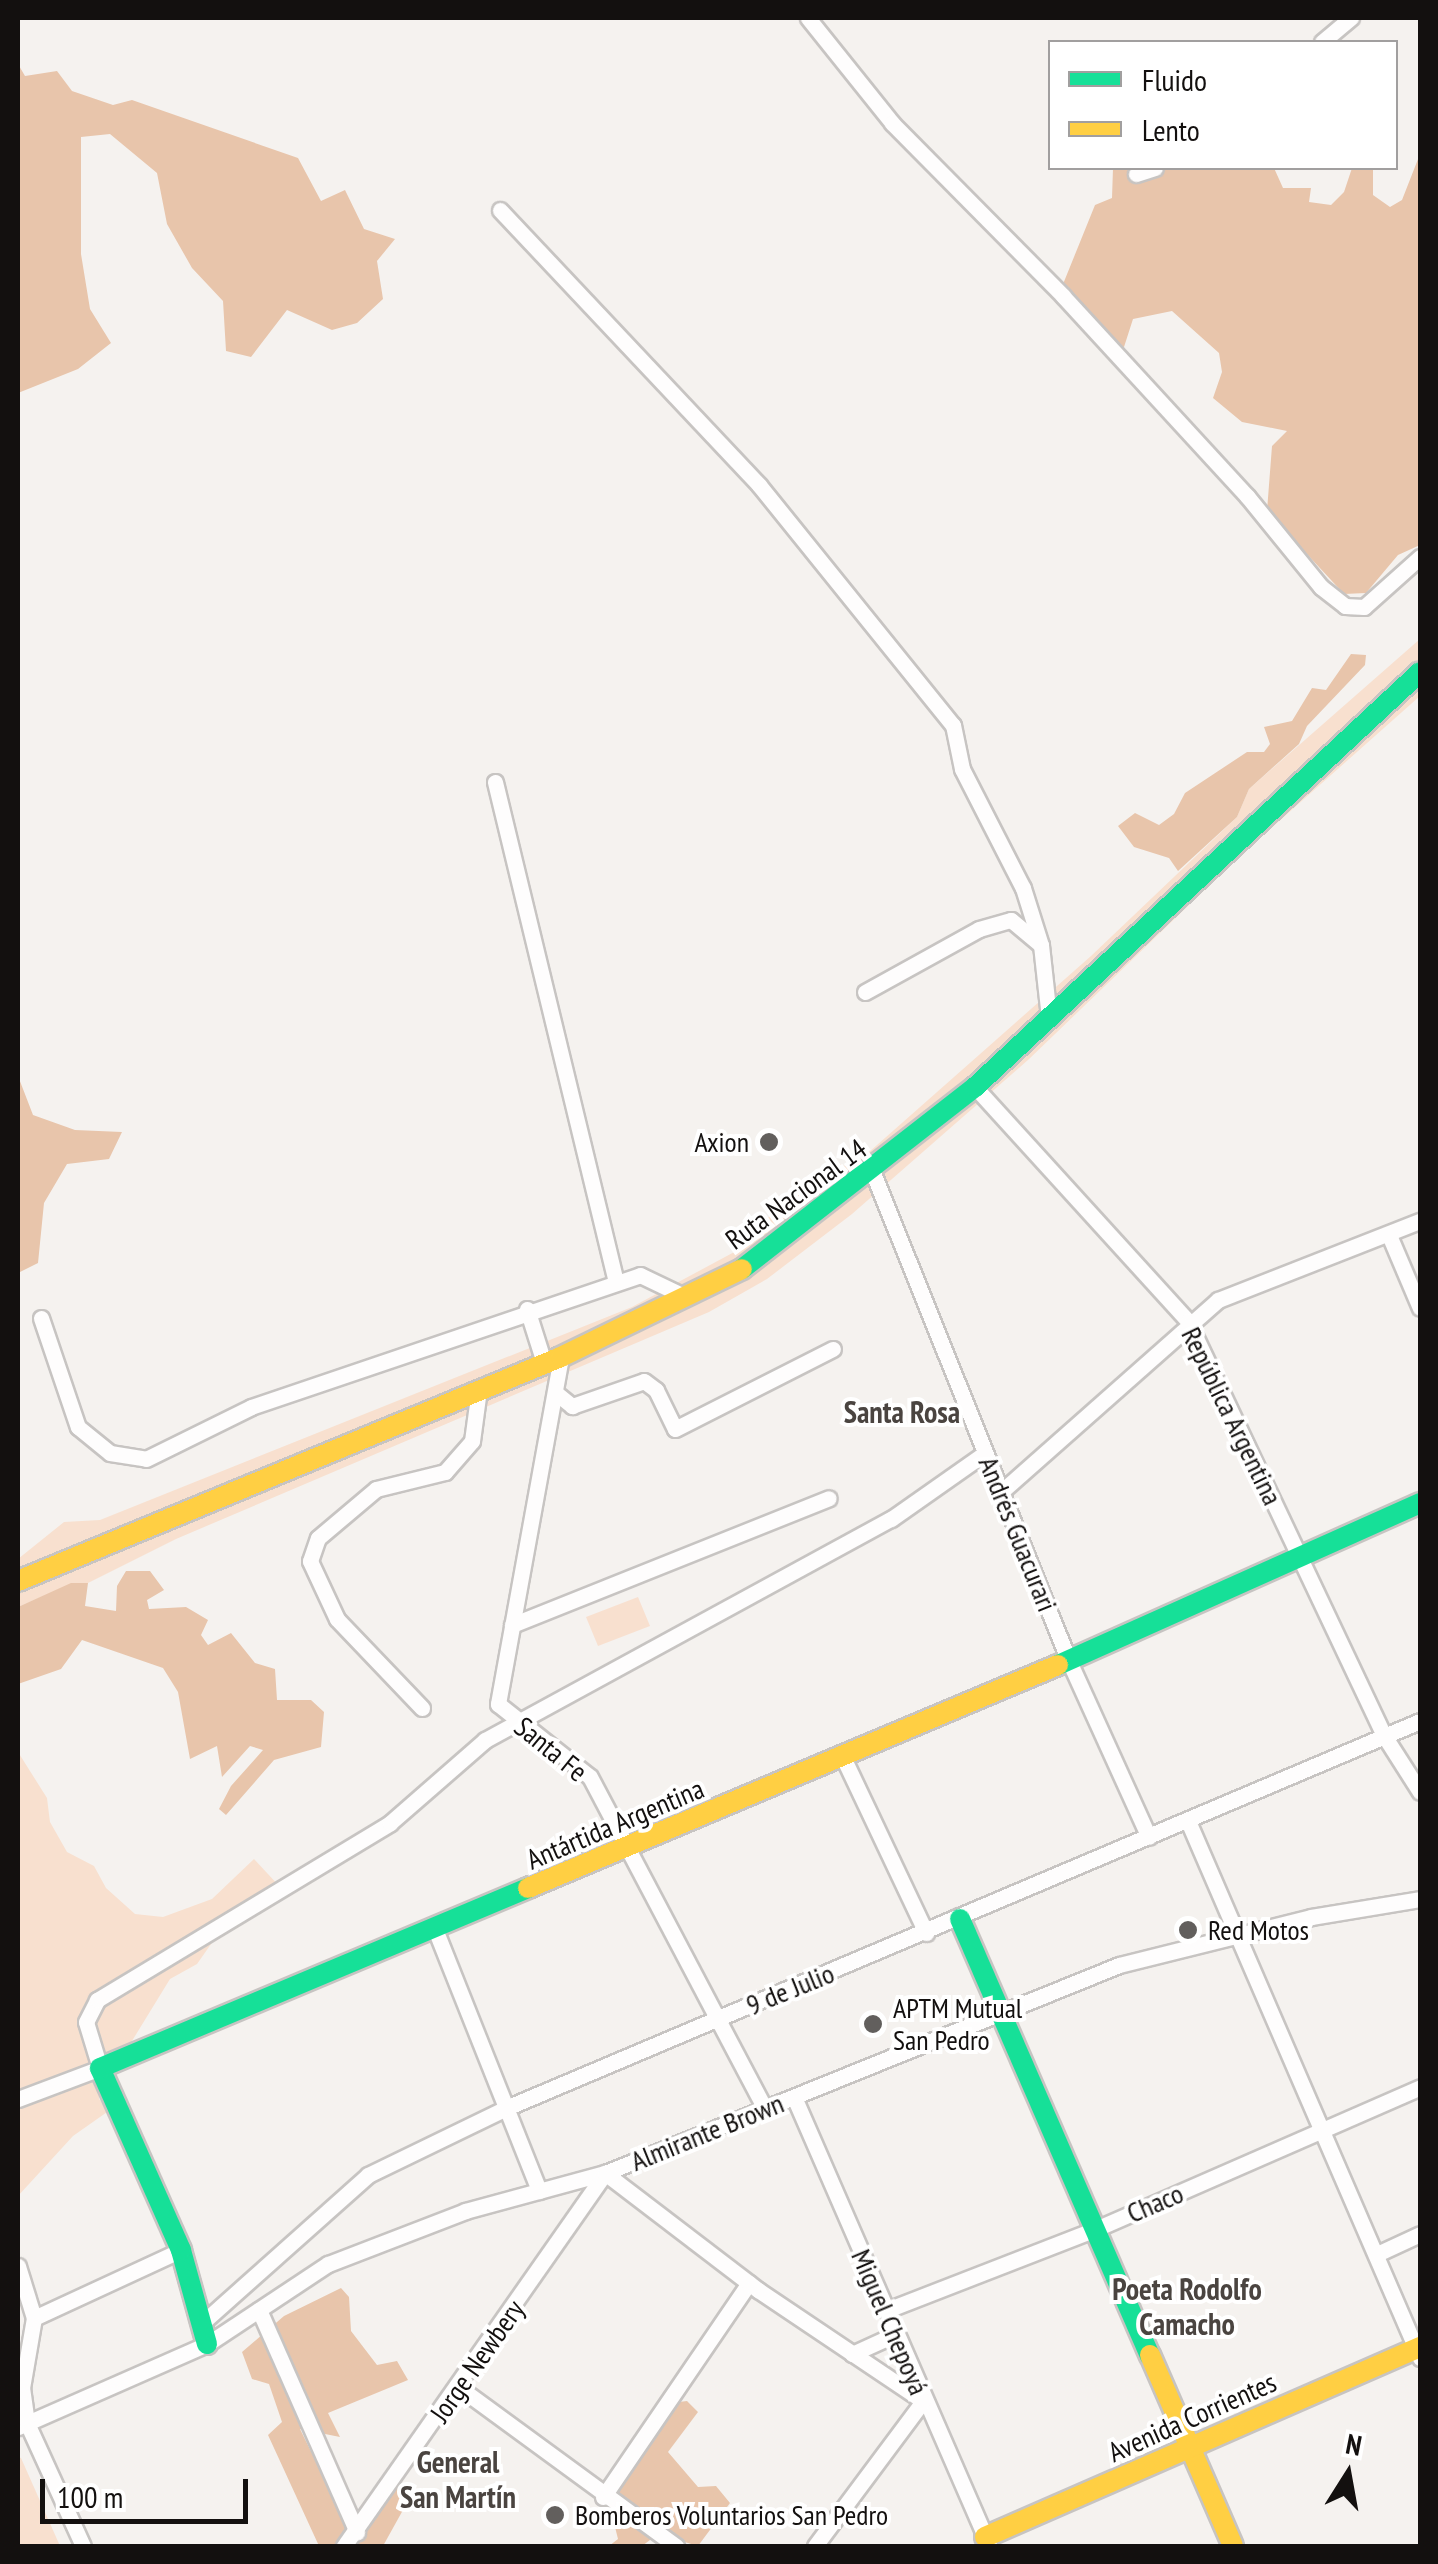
<!DOCTYPE html>
<meta charset="utf-8">
<style>
body{margin:0}
#map{position:relative;width:1438px;height:2564px;overflow:hidden;background:#f5f2ef;font-family:"PT Sans Narrow",sans-serif}
div>[style]{position:absolute}
.green>*{inset:0;background:#f8e0cf}
.forest>*{inset:0;background:#e8c5ab}
.roads{filter:drop-shadow(2px 0 #c7c4c2) drop-shadow(-2px 0 #c7c4c2) drop-shadow(0 2px #c7c4c2) drop-shadow(0 -2px #c7c4c2)}
.street>*{height:15px;margin:-7.5px;padding:0 7.5px;transform-origin:7.5px;border-radius:7.5px;background:#fefdfd}
.fast>*{height:20px;margin:-10px;padding:0 10px;transform-origin:10px;border-radius:10px;background:#16e098}
.slow>*{height:20px;margin:-10px;padding:0 10px;transform-origin:10px;border-radius:10px;background:#ffcf43}
.dots>*{width:28px;height:28px;translate:-50% -50%;box-sizing:border-box;border:5px solid #fff;border-radius:50%}
span{translate:-50% -50%;white-space:nowrap;text-align:center;line-height:1.15;-webkit-text-stroke:8px #fff;paint-order:stroke}
.poi-label{font-size:28px;color:#13100f}
.right{translate:-100% -50%;text-align:right}
.left{translate:0 -50%;text-align:left}
.street-label{font-size:28px;color:#13100f}
.neighbourhood-label{font-size:30px;color:#4a4440;font-weight:700}
.frame{position:absolute;inset:0;border:20px solid #13100f;pointer-events:none}
.legend{position:absolute;left:1048px;top:40px;width:350px;height:130px;box-sizing:border-box;background:#fff;border:2px solid #a19f9f;margin:0;padding:12px 18px;list-style:none;font-size:30px;color:#13100f}
.legend li{display:flex;align-items:center;gap:20px;height:50px}
.legend b{width:50px;border:2px solid #a19f9f}
.north{position:absolute;left:1298px;top:2424px;width:100px;height:100px;-webkit-text-stroke:8px #fff;paint-order:stroke;rotate:11deg;font-size:28px;font-weight:700;line-height:40px;text-align:center;color:#13100f}
.north::after{content:'';display:block;margin:auto;width:35px;height:45px;background:#13100f;clip-path:polygon(50% 0,100% 100%,50% 72%,0 100%)}
.scale{position:absolute;left:40px;top:2479px;width:208px;height:45px;box-sizing:border-box;border:5px solid #13100f;border-top:0;padding-left:12px;font-size:30px;line-height:35px;white-space:nowrap;color:#13100f;-webkit-text-stroke:8px #fff;paint-order:stroke}
</style>
<div id="map">
<div class="green">
<i style="clip-path:polygon(1420px 639px,1420px 696px,1242px 854px,1028px 1060px,852px 1214px,767px 1279px,709px 1312px,176px 1539px,88px 1583px,71px 1584px,18px 1607px,18px 1559px,64px 1522px,100px 1520px,632px 1307px,764px 1236px,760px 1224px,836px 1163px,851px 1168px,1091px 956px,1237px 817px,1249px 789px)"></i>
<i style="clip-path:polygon(638px 1597px,650px 1626px,598px 1646px,586px 1617px)"></i>
<i style="clip-path:polygon(18px 1752px,47px 1798px,50px 1822px,67px 1852px,94px 1866px,106px 1888px,135px 1914px,163px 1917px,212px 1899px,254px 1859px,281px 1888px,255px 1916px,216px 1937px,197px 1964px,170px 1979px,124px 2054px,100px 2068px,99px 2099px,110px 2110px,73px 2136px,18px 2196px)"></i>
<i style="clip-path:polygon(18px 2457px,21px 2458px,60px 2546px,18px 2546px)"></i>
</div>
<div class="forest">
<i style="clip-path:polygon(18px 64px,25px 76px,57px 71px,72px 91px,113px 105px,132px 100px,298px 158px,321px 201px,345px 190px,364px 229px,395px 239px,377px 261px,383px 299px,357px 323px,332px 330px,287px 310px,251px 357px,226px 351px,223px 301px,192px 268px,167px 224px,157px 173px,110px 134px,81px 137px,81px 254px,90px 309px,111px 343px,78px 369px,18px 393px)"></i>
<i style="clip-path:polygon(1420px 154px,1420px 545px,1398px 555px,1366px 593px,1344px 594px,1267px 511px,1272px 446px,1287px 431px,1242px 422px,1213px 398px,1222px 372px,1219px 353px,1172px 311px,1133px 319px,1124px 347px,1090px 340px,1057px 299px,1095px 205px,1112px 198px,1113px 168px,1274px 168px,1283px 188px,1311px 188px,1309px 202px,1331px 205px,1344px 192px,1352px 168px,1373px 168px,1373px 195px,1390px 207px,1402px 200px)"></i>
<i style="clip-path:polygon(1351px 654px,1366px 655px,1365px 665px,1307px 726px,1299px 744px,1249px 789px,1237px 817px,1178px 871px,1169px 858px,1134px 847px,1118px 826px,1135px 813px,1159px 825px,1174px 814px,1185px 793px,1247px 752px,1264px 752px,1270px 744px,1264px 727px,1292px 721px,1312px 688px,1326px 690px)"></i>
<i style="clip-path:polygon(18px 1076px,33px 1115px,75px 1130px,122px 1132px,109px 1159px,67px 1164px,44px 1203px,38px 1263px,18px 1273px)"></i>
<i style="clip-path:polygon(126px 1571px,150px 1571px,164px 1590px,147px 1600px,149px 1609px,186px 1607px,208px 1620px,201px 1635px,208px 1645px,231px 1633px,255px 1663px,275px 1669px,277px 1700px,311px 1700px,324px 1712px,321px 1747px,274px 1760px,226px 1815px,219px 1809px,231px 1786px,263px 1750px,250px 1746px,222px 1777px,217px 1746px,190px 1759px,178px 1692px,163px 1668px,82px 1640px,61px 1669px,18px 1684px,18px 1607px,71px 1583px,88px 1583px,85px 1606px,116px 1611px,117px 1586px)"></i>
<i style="clip-path:polygon(341px 2288px,349px 2297px,351px 2331px,377px 2365px,397px 2361px,408px 2380px,328px 2413px,340px 2437px,300px 2429px,350px 2531px,401px 2484px,413px 2492px,383px 2546px,319px 2546px,268px 2435px,282px 2422px,269px 2384px,252px 2379px,242px 2352px,284px 2316px)"></i>
<i style="clip-path:polygon(687px 2401px,698px 2412px,668px 2452px,698px 2487px,716px 2486px,730px 2503px,698px 2546px,658px 2534px,642px 2546px,609px 2546px,618px 2539px,610px 2507px,633px 2456px,671px 2403px)"></i>
</div>
<div class="roads">
<div class="street">
<i style="left:808px;top:18px;width:134px;rotate:51.3deg"></i>
<i style="left:892px;top:123px;width:243px;rotate:45.3deg"></i>
<i style="left:1063px;top:296px;width:272px;rotate:47.4deg"></i>
<i style="left:1247px;top:496px;width:117px;rotate:50.9deg"></i>
<i style="left:1321px;top:587px;width:31px;rotate:38deg"></i>
<i style="left:1345px;top:606px;width:19px;rotate:3deg"></i>
<i style="left:1364px;top:607px;width:75px;rotate:-41.8deg"></i>
<i style="left:1322px;top:42px;width:38px;rotate:-40deg"></i>
<i style="left:1136px;top:174px;width:20px;rotate:-18deg"></i>
<i style="left:500px;top:210px;width:378px;rotate:46.7deg"></i>
<i style="left:759px;top:485px;width:309px;rotate:51.1deg"></i>
<i style="left:953px;top:725px;width:45px;rotate:78.4deg"></i>
<i style="left:962px;top:769px;width:134px;rotate:62.9deg"></i>
<i style="left:1023px;top:888px;width:60px;rotate:72.5deg"></i>
<i style="left:1041px;top:945px;width:73px;rotate:83.7deg"></i>
<i style="left:495px;top:782px;width:514px;rotate:76.4deg"></i>
<i style="left:865px;top:992px;width:130px;rotate:-28.9deg"></i>
<i style="left:979px;top:929px;width:33px;rotate:-16deg"></i>
<i style="left:1011px;top:920px;width:39px;rotate:40deg"></i>
<i style="left:975px;top:1087px;width:316px;rotate:47.7deg"></i>
<i style="left:1188px;top:1321px;width:460px;rotate:64.7deg"></i>
<i style="left:1385px;top:1737px;width:65px;rotate:57.5deg"></i>
<i style="left:873px;top:1173px;width:526px;rotate:68.12deg"></i>
<i style="left:1069px;top:1661px;width:193px;rotate:65.6deg"></i>
<i style="left:1389px;top:1235px;width:79px;rotate:67deg"></i>
<i style="left:527px;top:1309px;width:57px;rotate:72.5deg"></i>
<i style="left:41px;top:1318px;width:115px;rotate:71.3deg"></i>
<i style="left:78px;top:1427px;width:41px;rotate:39.1deg"></i>
<i style="left:110px;top:1453px;width:36px;rotate:9deg"></i>
<i style="left:146px;top:1459px;width:117px;rotate:-26.3deg"></i>
<i style="left:251px;top:1407px;width:411px;rotate:-18.7deg"></i>
<i style="left:640px;top:1275px;width:51px;rotate:25.6deg"></i>
<i style="left:561px;top:1357px;width:353px;rotate:100.3deg"></i>
<i style="left:498px;top:1704px;width:117px;rotate:38.4deg"></i>
<i style="left:590px;top:1777px;width:375px;rotate:62.2deg"></i>
<i style="left:556px;top:1393px;width:21px;rotate:39deg"></i>
<i style="left:572px;top:1406px;width:76px;rotate:-19.1deg"></i>
<i style="left:644px;top:1381px;width:15px;rotate:37deg"></i>
<i style="left:656px;top:1390px;width:43px;rotate:64deg"></i>
<i style="left:675px;top:1429px;width:177px;rotate:-26.9deg"></i>
<i style="left:1001px;top:1492px;width:290px;rotate:-41.5deg"></i>
<i style="left:1218px;top:1300px;width:217px;rotate:-21.4deg"></i>
<i style="left:512px;top:1625px;width:341px;rotate:-21.8deg"></i>
<i style="left:422px;top:1708px;width:123px;rotate:-133.7deg"></i>
<i style="left:337px;top:1619px;width:64px;rotate:-115deg"></i>
<i style="left:310px;top:1561px;width:24px;rotate:-71deg"></i>
<i style="left:318px;top:1538px;width:76px;rotate:-40.2deg"></i>
<i style="left:376px;top:1489px;width:71px;rotate:-13.8deg"></i>
<i style="left:445px;top:1472px;width:41px;rotate:-48.9deg"></i>
<i style="left:472px;top:1441px;width:52px;rotate:-82.3deg"></i>
<i style="left:842px;top:1755px;width:197px;rotate:64.7deg"></i>
<i style="left:1188px;top:1821px;width:585px;rotate:66.63deg"></i>
<i style="left:435px;top:1929px;width:282px;rotate:68.3deg"></i>
<i style="left:794px;top:2097px;width:490px;rotate:66.5deg"></i>
<i style="left:18px;top:2099px;width:88px;rotate:-20.7deg"></i>
<i style="left:100px;top:2068px;width:48px;rotate:-106.9deg"></i>
<i style="left:86px;top:2022px;width:25px;rotate:-63deg"></i>
<i style="left:97px;top:2000px;width:342px;rotate:-31.1deg"></i>
<i style="left:390px;top:1823px;width:126px;rotate:-41.1deg"></i>
<i style="left:485px;top:1740px;width:462px;rotate:-28.6deg"></i>
<i style="left:891px;top:1519px;width:115px;rotate:-35.1deg"></i>
<i style="left:1377px;top:2254px;width:47px;rotate:-24.9deg"></i>
<i style="left:18px;top:2266px;width:54px;rotate:72.9deg"></i>
<i style="left:259px;top:2310px;width:243px;rotate:66.2deg"></i>
<i style="left:887px;top:2310px;width:219px;rotate:-21.2deg"></i>
<i style="left:1091px;top:2231px;width:359px;rotate:-23.6deg"></i>
<i style="left:202px;top:2323px;width:222px;rotate:-41.7deg"></i>
<i style="left:368px;top:2175px;width:153px;rotate:-25.9deg"></i>
<i style="left:506px;top:2108px;width:993px;rotate:-22.95deg"></i>
<i style="left:852px;top:2354px;width:48px;rotate:-24.4deg"></i>
<i style="left:460px;top:2388px;width:268px;rotate:36.2deg"></i>
<i style="left:18px;top:2427px;width:206px;rotate:-23.7deg"></i>
<i style="left:207px;top:2344px;width:145px;rotate:-33.5deg"></i>
<i style="left:328px;top:2264px;width:147px;rotate:-21.1deg"></i>
<i style="left:465px;top:2211px;width:145px;rotate:-15.2deg"></i>
<i style="left:605px;top:2173px;width:554px;rotate:-22.03deg"></i>
<i style="left:1119px;top:1965px;width:198px;rotate:-14deg"></i>
<i style="left:1311px;top:1917px;width:110px;rotate:-9.4deg"></i>
<i style="left:603px;top:2497px;width:259px;rotate:-55.7deg"></i>
<i style="left:83px;top:2546px;width:135px;rotate:-114.5deg"></i>
<i style="left:27px;top:2423px;width:35px;rotate:-98deg"></i>
<i style="left:22px;top:2388px;width:71px;rotate:-80.3deg"></i>
<i style="left:34px;top:2318px;width:162px;rotate:-24.8deg"></i>
<i style="left:344px;top:2546px;width:455px;rotate:-55deg"></i>
<i style="left:605px;top:2173px;width:193px;rotate:37.4deg"></i>
<i style="left:758px;top:2290px;width:199px;rotate:33.9deg"></i>
<i style="left:815px;top:2546px;width:181px;rotate:-53.3deg"></i>
</div>
<div class="fast">
<i style="left:742px;top:1269px;width:296px;rotate:-38deg"></i>
<i style="left:975px;top:1087px;width:608px;rotate:-43deg"></i>
<i style="left:1058px;top:1665px;width:397px;rotate:-24.1deg"></i>
<i style="left:960px;top:1919px;width:476px;rotate:66.5deg"></i>
<i style="left:207px;top:2344px;width:98px;rotate:-105.5deg"></i>
<i style="left:181px;top:2250px;width:199px;rotate:-114deg"></i>
<i style="left:100px;top:2068px;width:464px;rotate:-22.8deg"></i>
</div>
<div class="slow">
<i style="left:18px;top:1581px;width:587px;rotate:-22.42deg"></i>
<i style="left:561px;top:1357px;width:201px;rotate:-25.9deg"></i>
<i style="left:528px;top:1888px;width:575px;rotate:-22.82deg"></i>
<i style="left:1150px;top:2355px;width:208px;rotate:66.5deg"></i>
<i style="left:985px;top:2537px;width:475px;rotate:-23.6deg"></i>
</div>
</div>
<div class="dots">
<i style="left:769px;top:1142px;background:#625f5d"></i>
<i style="left:1188px;top:1930px;background:#625f5d"></i>
<i style="left:873px;top:2024px;background:#625f5d"></i>
<i style="left:555px;top:2515px;background:#625f5d"></i>
</div>
<div class="poi-label">
<span class="right" style="left:749px;top:1142px">Axion</span>
<span class="left" style="left:1208px;top:1930px">Red Motos</span>
<span class="left" style="left:893px;top:2024px">APTM Mutual<br>San Pedro</span>
<span class="left" style="left:575px;top:2515px">Bomberos Voluntarios San Pedro</span>
</div>
<div class="street-label">
<span style="left:796px;top:1194px;rotate:-36deg">Ruta Nacional 14</span>
<span style="left:1232px;top:1416px;rotate:64deg">República Argentina</span>
<span style="left:1018px;top:1534px;rotate:68deg">Andrés Guacurari</span>
<span style="left:551px;top:1749px;rotate:39deg">Santa Fe</span>
<span style="left:615px;top:1824px;rotate:-23deg">Antártida Argentina</span>
<span style="left:790px;top:1989px;rotate:-22deg">9 de Julio</span>
<span style="left:707px;top:2132px;rotate:-22deg">Almirante Brown</span>
<span style="left:1155px;top:2203px;rotate:-23deg">Chaco</span>
<span style="left:890px;top:2322px;rotate:67deg">Miguel Chepoyá</span>
<span style="left:477px;top:2361px;rotate:-55deg">Jorge Newbery</span>
<span style="left:1192px;top:2417px;rotate:-24deg">Avenida Corrientes</span>
</div>
<div class="neighbourhood-label">
<span style="left:902px;top:1412px">Santa Rosa</span>
<span style="left:1187px;top:2306px">Poeta Rodolfo<br>Camacho</span>
<span style="left:458px;top:2479px">General<br>San Martín</span>
</div>
<div class="frame"></div>
<ul class="legend">
<li><b style="height:12px;background:#16e098"></b>Fluido</li>
<li><b style="height:12px;background:#ffcf43"></b>Lento</li>
</ul>
<div class="north">N</div>
<div class="scale">100 m</div>
</div>
